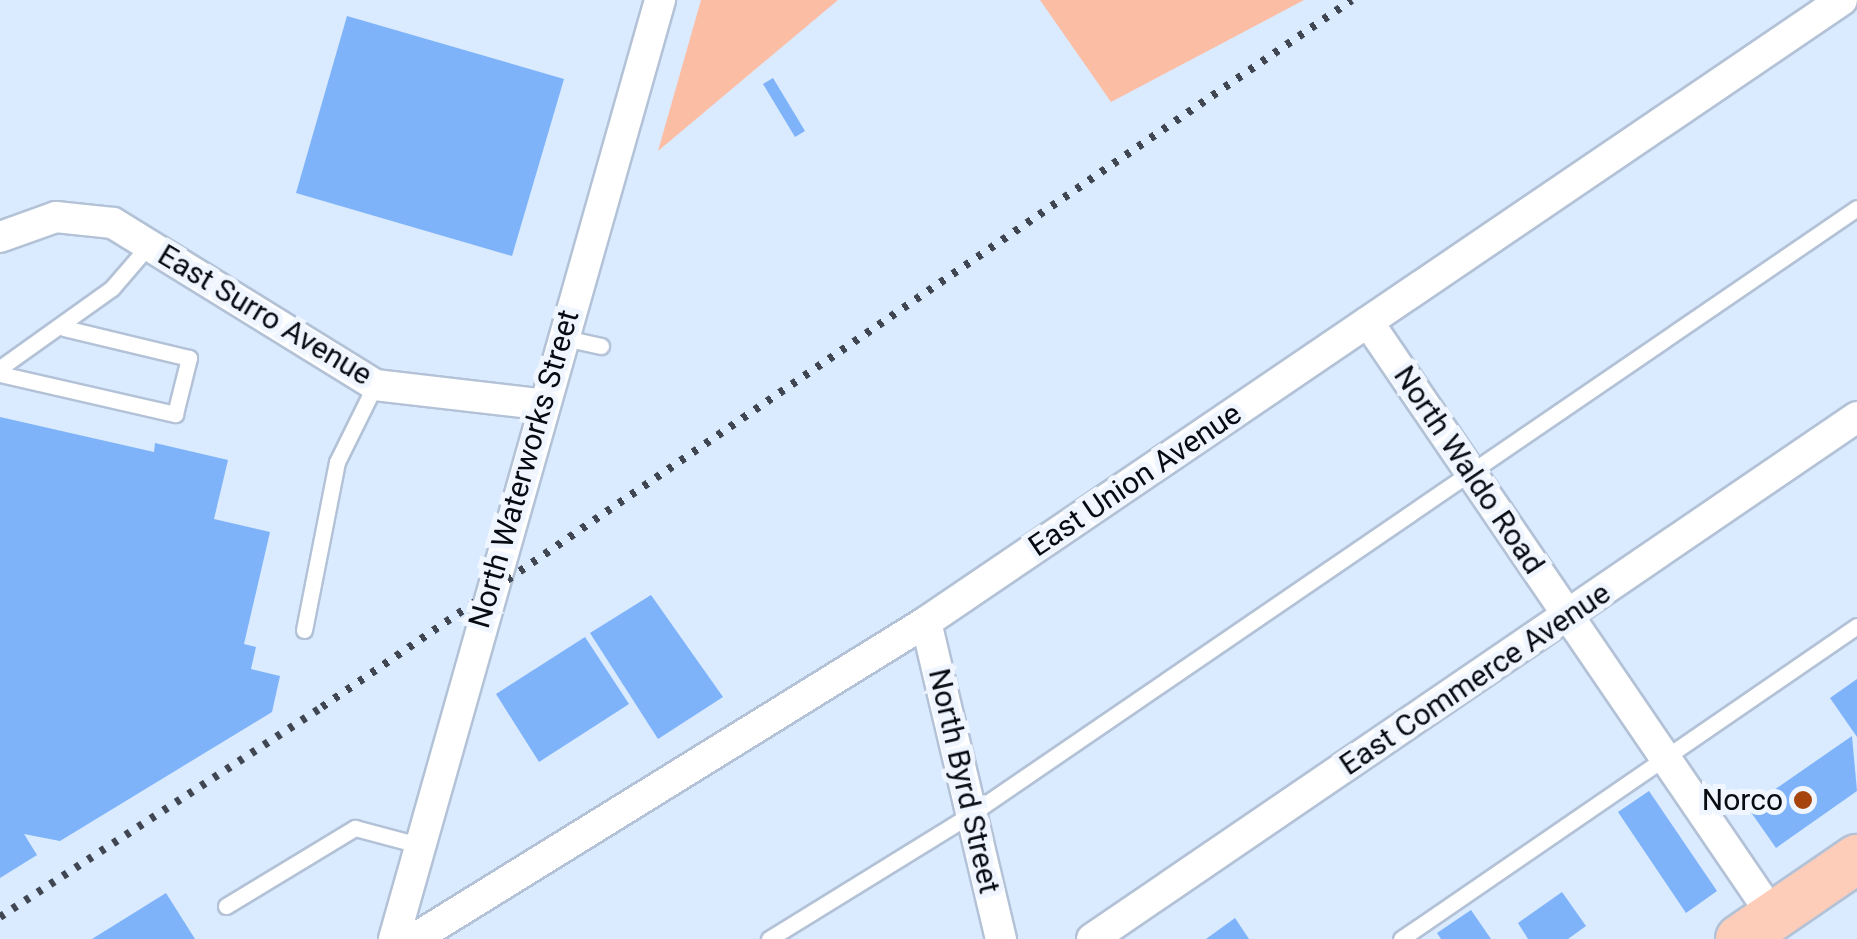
<!DOCTYPE html>
<style>
body{margin:0}
#map{position:relative;width:1857px;height:939px;overflow:hidden;background:#daeaff;font-family:Roboto,sans-serif}
div>[style]{position:absolute}
.green>*{inset:0;background:#fbbea5}
.building>*{inset:0;background:#7eb3f9}
.roads{filter:drop-shadow(2px 0 #b3c2d6) drop-shadow(-2px 0 #b3c2d6) drop-shadow(0 2px #b3c2d6) drop-shadow(0 -2px #b3c2d6)}
.service>*{height:15px;margin:-7.5px;padding:0 7.5px;transform-origin:7.5px;border-radius:7.5px;background:#fff}
.minor>*{height:30px;margin:-15px;padding:0 15px;transform-origin:15px;border-radius:15px;background:#fff}
.primary>*{height:48px;margin:-24px;padding:0 24px;transform-origin:24px;border-radius:24px;background:#fecdb9}
.rail>*{height:8px;margin-top:-4px;transform-origin:0;background:repeating-linear-gradient(90deg,#3f4651 0 5px,transparent 0 15px)}
.dots>*{width:28px;height:28px;translate:-50% -50%;box-sizing:border-box;border:5px solid #f0f6ff;border-radius:50%}
span{translate:-50% -50%;white-space:nowrap;text-align:center;line-height:1.15;-webkit-text-stroke:10px #f0f6ff;paint-order:stroke}
.street-label{font-size:30px;color:#070b12}
.poi-label{font-size:30px;color:#070b12}
.right{translate:-100% -50%;text-align:right}
</style>
<div id="map">
<div class="green">
<i style="clip-path:polygon(701px 0,838px 0,658px 151px)"></i>
<i style="clip-path:polygon(1040px 0,1304px 0,1111px 102px)"></i>
</div>
<div class="building">
<i style="clip-path:polygon(347px 16px,564px 79px,512px 256px,296px 193px)"></i>
<i style="clip-path:polygon(773px 78px,805px 131px,795px 137px,763px 84px)"></i>
<i style="clip-path:polygon(0 417px,154px 452px,155px 443px,228px 460px,214px 519px,270px 532px,244px 644px,256px 647px,251px 669px,280px 676px,272px 712px,60px 841px,24px 834px,37px 855px,0 878px)"></i>
<i style="clip-path:polygon(651px 595px,723px 697px,658px 739px,590px 633px)"></i>
<i style="clip-path:polygon(585px 637px,629px 704px,539px 762px,496px 694px)"></i>
<i style="clip-path:polygon(1857px 679px,1857px 737px,1830px 698px)"></i>
<i style="clip-path:polygon(1852px 736px,1857px 791px,1776px 848px,1748px 808px)"></i>
<i style="clip-path:polygon(1649px 791px,1717px 891px,1686px 913px,1618px 812px)"></i>
<i style="clip-path:polygon(1562px 892px,1586px 926px,1568px 939px,1528px 939px,1518px 923px)"></i>
<i style="clip-path:polygon(166px 893px,195px 939px,92px 939px)"></i>
<i style="clip-path:polygon(1471px 910px,1491px 939px,1441px 939px,1437px 933px)"></i>
<i style="clip-path:polygon(1235px 918px,1249px 939px,1206px 939px)"></i>
</div>
<div class="roads">
<div class="service">
<i style="left:560px;top:337px;width:42px;rotate:12.4deg"></i>
<i style="left:0;top:368px;width:138px;rotate:-35.5deg"></i>
<i style="left:112px;top:288px;width:57px;rotate:-49.3deg"></i>
<i style="left:0;top:374px;width:180px;rotate:12.9deg"></i>
<i style="left:175px;top:414px;width:58px;rotate:-76deg"></i>
<i style="left:189px;top:358px;width:129px;rotate:-166.5deg"></i>
<i style="left:304px;top:630px;width:171px;rotate:-78.9deg"></i>
<i style="left:337px;top:462px;width:86px;rotate:-63.7deg"></i>
<i style="left:226px;top:906px;width:151px;rotate:-31.2deg"></i>
<i style="left:355px;top:828px;width:70px;rotate:14.8deg"></i>
<i style="left:769px;top:939px;width:238px;rotate:-31.7deg"></i>
<i style="left:971px;top:814px;width:1073px;rotate:-34.37deg"></i>
<i style="left:1401px;top:939px;width:553px;rotate:-34.47deg"></i>
</div>
<div class="minor">
<i style="left:0;top:237px;width:59px;rotate:-19.7deg"></i>
<i style="left:56px;top:217px;width:57px;rotate:6deg"></i>
<i style="left:113px;top:223px;width:308px;rotate:31.7deg"></i>
<i style="left:375px;top:385px;width:166px;rotate:6.6deg"></i>
<i style="left:1368px;top:322px;width:719px;rotate:55.71deg"></i>
<i style="left:926px;top:622px;width:326px;rotate:76.7deg"></i>
<i style="left:394px;top:939px;width:976px;rotate:-74.18deg"></i>
<i style="left:414px;top:939px;width:602px;rotate:-31.76deg"></i>
<i style="left:926px;top:622px;width:1107px;rotate:-34.18deg"></i>
<i style="left:1092px;top:939px;width:926px;rotate:-34.31deg"></i>
</div>
<div class="primary">
<i style="left:1740px;top:939px;width:142px;rotate:-34.4deg"></i>
</div>
</div>
<div class="rail">
<i style="left:0;top:917px;width:384px;rotate:-33.1deg"></i>
<i style="left:322px;top:707px;width:1249px;rotate:-34.47deg"></i>
</div>
<div class="dots">
<i style="left:1803px;top:800px;background:#a7430d"></i>
</div>
<div class="street-label">
<span style="left:265px;top:315px;rotate:31deg">East Surro Avenue</span>
<span style="left:524px;top:469px;rotate:-74deg">North Waterworks Street</span>
<span style="left:1469px;top:470px;rotate:56deg">North Waldo Road</span>
<span style="left:1135px;top:480px;rotate:-34deg">East Union Avenue</span>
<span style="left:1475px;top:679px;rotate:-34deg">East Commerce Avenue</span>
<span style="left:964px;top:781px;rotate:77deg">North Byrd Street</span>
</div>
<div class="poi-label">
<span class="right" style="left:1783px;top:800px">Norco</span>
</div>
</div>
